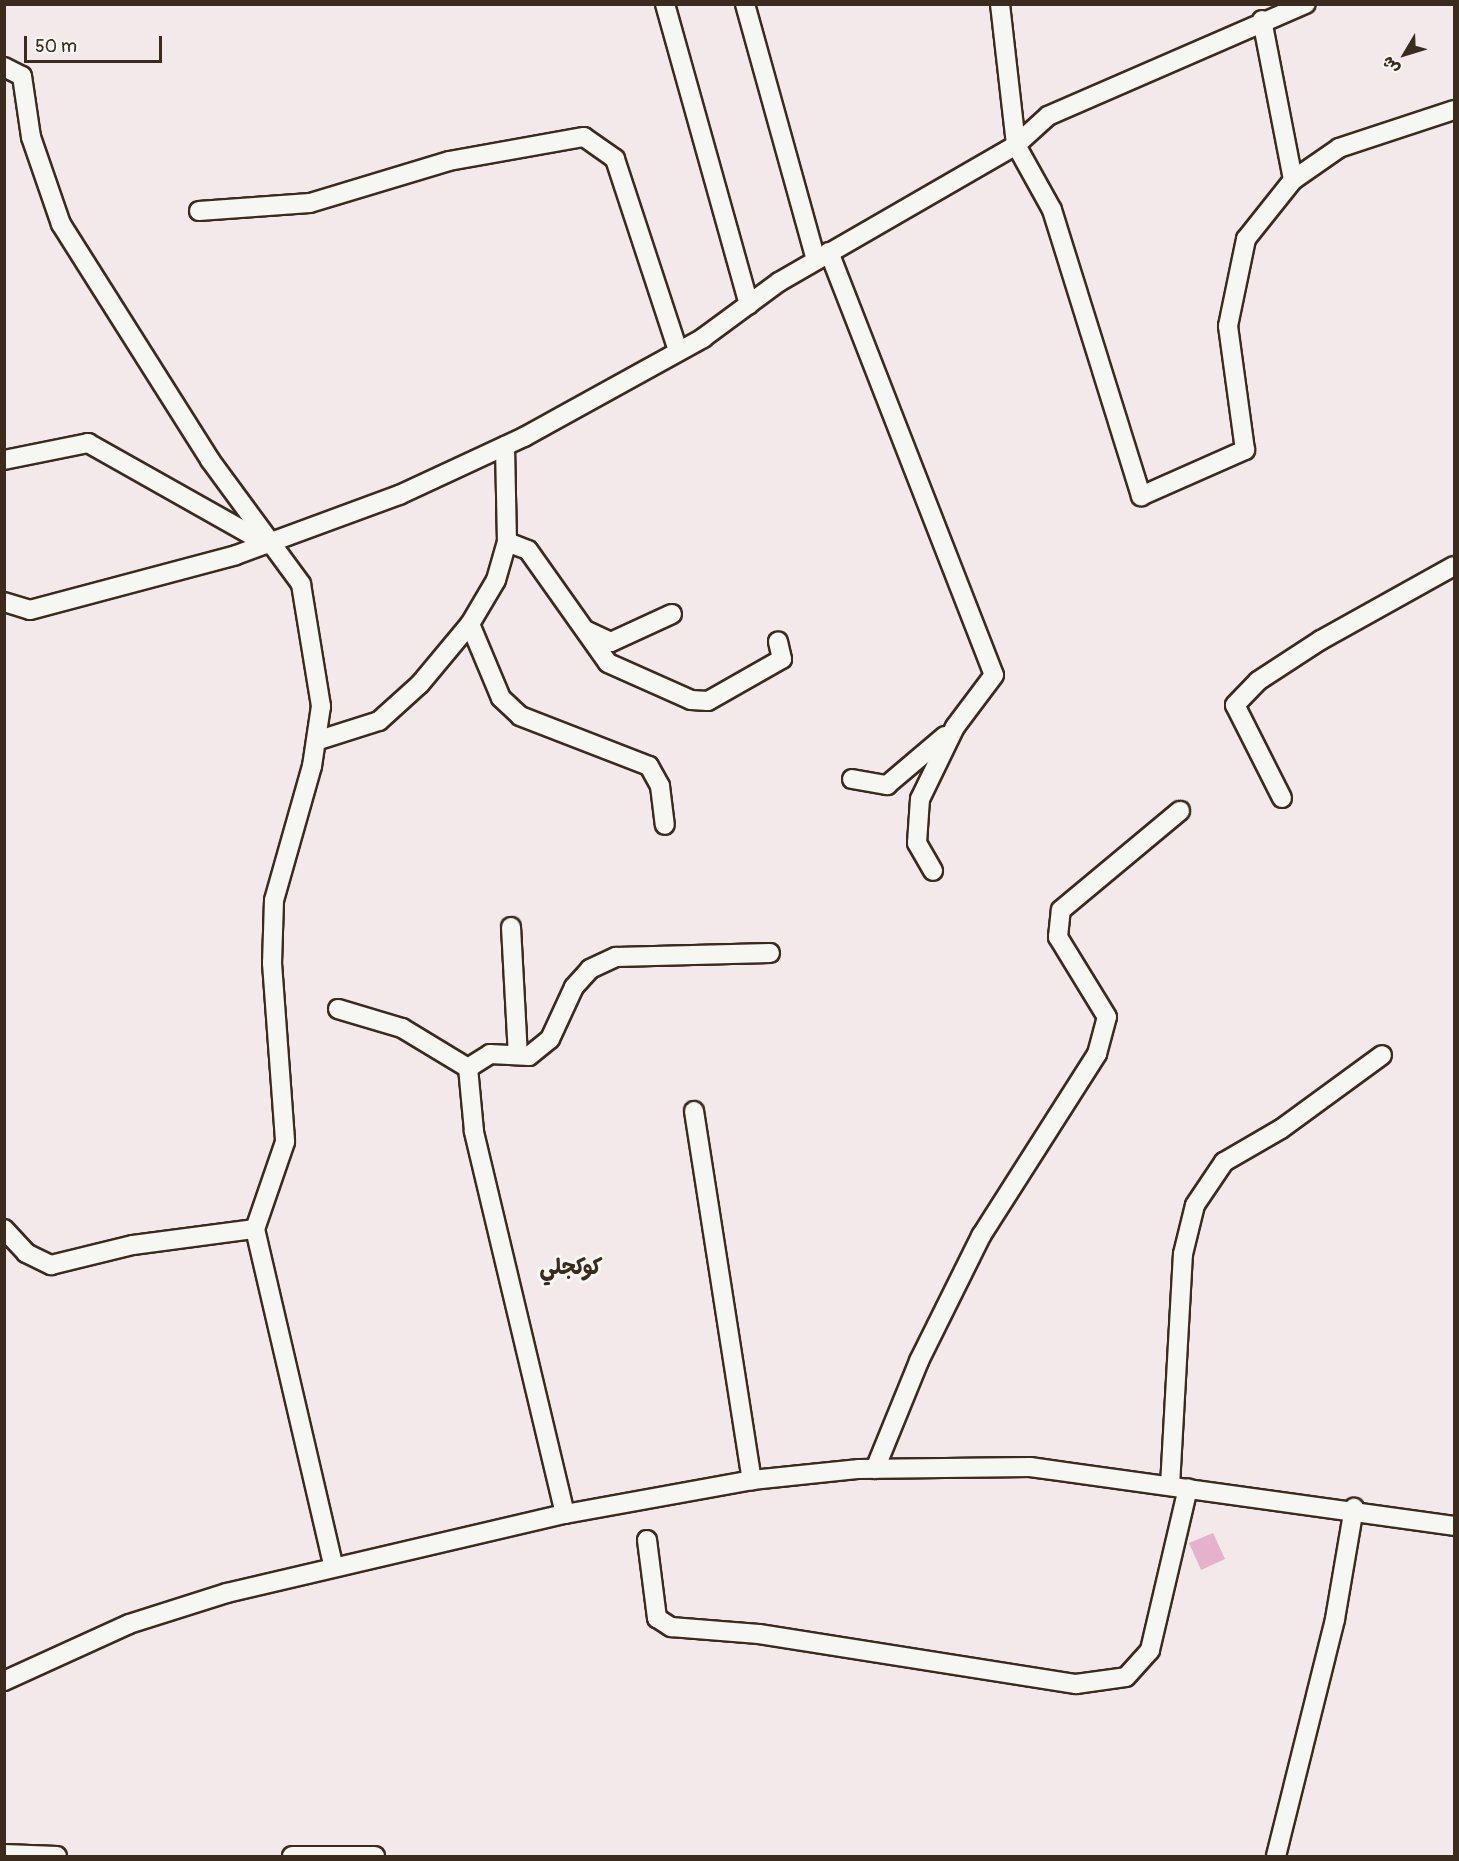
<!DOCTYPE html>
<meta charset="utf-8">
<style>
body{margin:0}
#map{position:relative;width:1459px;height:1861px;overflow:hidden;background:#f3e8ea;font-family:Pangolin,"Playpen Sans Arabic",sans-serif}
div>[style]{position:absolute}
.building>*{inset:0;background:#e6b1cb}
.roads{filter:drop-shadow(2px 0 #3b2a1e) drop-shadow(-2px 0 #3b2a1e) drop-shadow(0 2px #3b2a1e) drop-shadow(0 -2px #3b2a1e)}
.minor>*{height:18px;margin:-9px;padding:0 9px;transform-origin:9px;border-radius:9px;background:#f6f6f2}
span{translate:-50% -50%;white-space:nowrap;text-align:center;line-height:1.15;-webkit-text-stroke:6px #f6f6f2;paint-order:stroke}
.district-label{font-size:22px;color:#3b2a1e;font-weight:700}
.frame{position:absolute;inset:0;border:6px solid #3b2a1e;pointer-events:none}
.north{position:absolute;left:1375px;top:24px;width:60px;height:60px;-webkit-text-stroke:4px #f6f6f2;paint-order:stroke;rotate:232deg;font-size:16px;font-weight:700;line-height:24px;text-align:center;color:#3b2a1e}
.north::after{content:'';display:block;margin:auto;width:21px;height:27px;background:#3b2a1e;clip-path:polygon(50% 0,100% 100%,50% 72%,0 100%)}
.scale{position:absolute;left:24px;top:36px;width:138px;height:27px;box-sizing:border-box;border:3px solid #3b2a1e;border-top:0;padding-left:8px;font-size:18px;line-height:21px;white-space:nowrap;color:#3b2a1e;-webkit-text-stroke:4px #f6f6f2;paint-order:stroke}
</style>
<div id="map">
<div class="building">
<i style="clip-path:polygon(1213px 1533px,1225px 1559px,1201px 1570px,1189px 1543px)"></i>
</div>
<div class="roads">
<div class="minor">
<i style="left:665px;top:4px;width:312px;rotate:74.4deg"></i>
<i style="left:745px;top:4px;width:266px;rotate:74.5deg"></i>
<i style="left:1000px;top:4px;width:142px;rotate:83.5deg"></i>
<i style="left:1016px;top:145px;width:74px;rotate:61deg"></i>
<i style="left:1052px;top:210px;width:300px;rotate:72.7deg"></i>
<i style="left:1141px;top:496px;width:114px;rotate:-23.9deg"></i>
<i style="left:1245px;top:450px;width:125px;rotate:-97.8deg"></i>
<i style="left:1228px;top:326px;width:89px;rotate:-78.3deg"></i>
<i style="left:1246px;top:239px;width:75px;rotate:-51.5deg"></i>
<i style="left:1293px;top:180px;width:56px;rotate:-34.8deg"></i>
<i style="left:1339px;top:148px;width:121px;rotate:-18.3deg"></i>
<i style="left:1262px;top:20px;width:163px;rotate:79deg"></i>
<i style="left:4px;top:67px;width:20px;rotate:27deg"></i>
<i style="left:22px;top:76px;width:62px;rotate:81.6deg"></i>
<i style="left:31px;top:137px;width:92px;rotate:71deg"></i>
<i style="left:61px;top:224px;width:279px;rotate:57.7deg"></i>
<i style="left:210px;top:460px;width:154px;rotate:53.7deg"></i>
<i style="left:301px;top:584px;width:124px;rotate:80.7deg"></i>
<i style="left:321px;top:706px;width:61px;rotate:98.5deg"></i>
<i style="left:312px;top:766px;width:139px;rotate:105.8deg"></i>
<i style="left:274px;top:900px;width:63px;rotate:91.8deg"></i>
<i style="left:272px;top:963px;width:179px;rotate:85.8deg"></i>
<i style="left:285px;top:1142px;width:92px;rotate:109deg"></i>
<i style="left:255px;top:1229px;width:344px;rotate:76.9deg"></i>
<i style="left:199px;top:211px;width:111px;rotate:-4.1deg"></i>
<i style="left:310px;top:203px;width:145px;rotate:-16.8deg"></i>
<i style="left:449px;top:161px;width:137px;rotate:-10.1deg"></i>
<i style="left:584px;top:137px;width:38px;rotate:35deg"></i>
<i style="left:615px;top:159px;width:202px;rotate:71.8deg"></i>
<i style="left:829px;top:252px;width:454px;rotate:68.7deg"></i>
<i style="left:994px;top:675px;width:65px;rotate:126.9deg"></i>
<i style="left:955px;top:727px;width:80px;rotate:115.9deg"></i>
<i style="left:920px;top:799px;width:44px;rotate:93.9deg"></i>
<i style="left:917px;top:843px;width:32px;rotate:60deg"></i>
<i style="left:4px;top:460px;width:86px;rotate:-11.4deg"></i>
<i style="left:88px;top:443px;width:206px;rotate:29.4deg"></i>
<i style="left:507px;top:542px;width:22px;rotate:21deg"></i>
<i style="left:528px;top:550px;width:138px;rotate:54.7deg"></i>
<i style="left:608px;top:663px;width:91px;rotate:24deg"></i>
<i style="left:691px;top:700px;width:17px;rotate:3deg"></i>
<i style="left:708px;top:701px;width:85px;rotate:-29.6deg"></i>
<i style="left:782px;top:659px;width:18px;rotate:-103deg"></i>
<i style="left:4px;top:602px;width:27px;rotate:17deg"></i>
<i style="left:30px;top:610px;width:213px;rotate:-14.9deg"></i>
<i style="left:236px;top:555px;width:174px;rotate:-20.2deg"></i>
<i style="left:399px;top:495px;width:138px;rotate:-24.9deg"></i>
<i style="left:524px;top:437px;width:205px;rotate:-28.9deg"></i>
<i style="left:703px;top:338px;width:94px;rotate:-36.4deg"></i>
<i style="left:779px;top:282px;width:274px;rotate:-30deg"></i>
<i style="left:1016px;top:145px;width:43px;rotate:-42.2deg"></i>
<i style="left:1048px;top:116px;width:281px;rotate:-23.5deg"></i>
<i style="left:470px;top:624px;width:80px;rotate:67.3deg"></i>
<i style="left:501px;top:698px;width:26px;rotate:43deg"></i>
<i style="left:520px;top:716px;width:138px;rotate:21.2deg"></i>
<i style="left:649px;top:766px;width:23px;rotate:61deg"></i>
<i style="left:660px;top:786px;width:39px;rotate:83deg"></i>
<i style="left:587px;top:631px;width:26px;rotate:25deg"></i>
<i style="left:611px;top:642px;width:67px;rotate:-24.7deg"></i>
<i style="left:316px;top:741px;width:66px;rotate:-17.6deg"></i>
<i style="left:379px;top:721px;width:55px;rotate:-42.1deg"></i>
<i style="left:420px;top:684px;width:78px;rotate:-50.2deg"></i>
<i style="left:470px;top:624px;width:51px;rotate:-59.4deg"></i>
<i style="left:496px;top:580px;width:40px;rotate:-74deg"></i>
<i style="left:507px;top:542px;width:96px;rotate:-91.2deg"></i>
<i style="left:852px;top:779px;width:36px;rotate:10deg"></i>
<i style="left:887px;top:785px;width:76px;rotate:-40.2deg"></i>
<i style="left:1282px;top:798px;width:104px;rotate:-116.8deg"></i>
<i style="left:1235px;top:705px;width:33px;rotate:-46deg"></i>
<i style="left:1258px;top:681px;width:75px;rotate:-33.1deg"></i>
<i style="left:1321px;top:640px;width:152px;rotate:-29.1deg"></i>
<i style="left:511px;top:927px;width:128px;rotate:86.9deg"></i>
<i style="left:338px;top:1009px;width:67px;rotate:16.5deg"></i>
<i style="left:402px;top:1028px;width:77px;rotate:31.2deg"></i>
<i style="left:694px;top:1111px;width:374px;rotate:81.1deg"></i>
<i style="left:4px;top:1229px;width:33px;rotate:47deg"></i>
<i style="left:26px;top:1253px;width:28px;rotate:26deg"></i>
<i style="left:51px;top:1265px;width:84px;rotate:-13.7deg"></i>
<i style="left:133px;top:1245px;width:123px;rotate:-7.5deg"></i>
<i style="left:875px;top:1469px;width:117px;rotate:-67.8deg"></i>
<i style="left:919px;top:1361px;width:140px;rotate:-63.6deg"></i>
<i style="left:981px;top:1236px;width:216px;rotate:-57.5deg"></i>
<i style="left:1097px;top:1054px;width:38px;rotate:-75deg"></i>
<i style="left:1107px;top:1017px;width:94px;rotate:-121.5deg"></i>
<i style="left:1058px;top:937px;width:27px;rotate:-84deg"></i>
<i style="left:1061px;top:910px;width:155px;rotate:-39.8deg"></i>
<i style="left:1170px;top:1486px;width:232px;rotate:-86.8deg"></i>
<i style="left:1183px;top:1254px;width:50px;rotate:-76.2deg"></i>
<i style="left:1195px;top:1205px;width:52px;rotate:-56deg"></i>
<i style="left:1224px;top:1162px;width:66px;rotate:-30.1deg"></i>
<i style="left:1281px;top:1129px;width:125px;rotate:-36.2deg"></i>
<i style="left:565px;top:1514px;width:394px;rotate:-103.4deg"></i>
<i style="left:474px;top:1131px;width:63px;rotate:-95.4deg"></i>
<i style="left:468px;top:1068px;width:26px;rotate:-32deg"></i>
<i style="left:490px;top:1054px;width:39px;rotate:3deg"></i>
<i style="left:529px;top:1056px;width:27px;rotate:-39deg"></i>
<i style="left:550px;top:1039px;width:57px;rotate:-65.2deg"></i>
<i style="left:574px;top:987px;width:24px;rotate:-48deg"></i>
<i style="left:590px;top:969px;width:29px;rotate:-25deg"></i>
<i style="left:616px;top:957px;width:154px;rotate:-1.5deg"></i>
<i style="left:647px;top:1540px;width:79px;rotate:82.7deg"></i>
<i style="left:657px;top:1618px;width:17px;rotate:33deg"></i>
<i style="left:671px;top:1627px;width:88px;rotate:4.5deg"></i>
<i style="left:759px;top:1634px;width:321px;rotate:9deg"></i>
<i style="left:1076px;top:1684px;width:50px;rotate:-8deg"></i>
<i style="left:1126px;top:1677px;width:36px;rotate:-48deg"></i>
<i style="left:1150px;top:1650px;width:166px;rotate:-76.8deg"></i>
<i style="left:4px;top:1681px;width:137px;rotate:-24.5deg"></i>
<i style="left:129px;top:1624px;width:103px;rotate:-17.6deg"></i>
<i style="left:227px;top:1593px;width:347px;rotate:-13.2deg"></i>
<i style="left:565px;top:1514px;width:190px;rotate:-10.3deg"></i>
<i style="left:752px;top:1480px;width:108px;rotate:-5.9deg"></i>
<i style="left:859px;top:1469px;width:171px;rotate:-0.7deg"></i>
<i style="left:1030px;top:1467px;width:428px;rotate:7.9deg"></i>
<i style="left:4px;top:1854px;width:53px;rotate:2.2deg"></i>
<i style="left:292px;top:1856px;width:83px"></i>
<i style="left:1276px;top:1856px;width:244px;rotate:-76deg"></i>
<i style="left:1335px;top:1619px;width:113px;rotate:-80.3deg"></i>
</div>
</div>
<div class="district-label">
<span style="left:571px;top:1268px">كوكجلي</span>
</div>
<div class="frame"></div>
<div class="north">ش</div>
<div class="scale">50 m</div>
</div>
